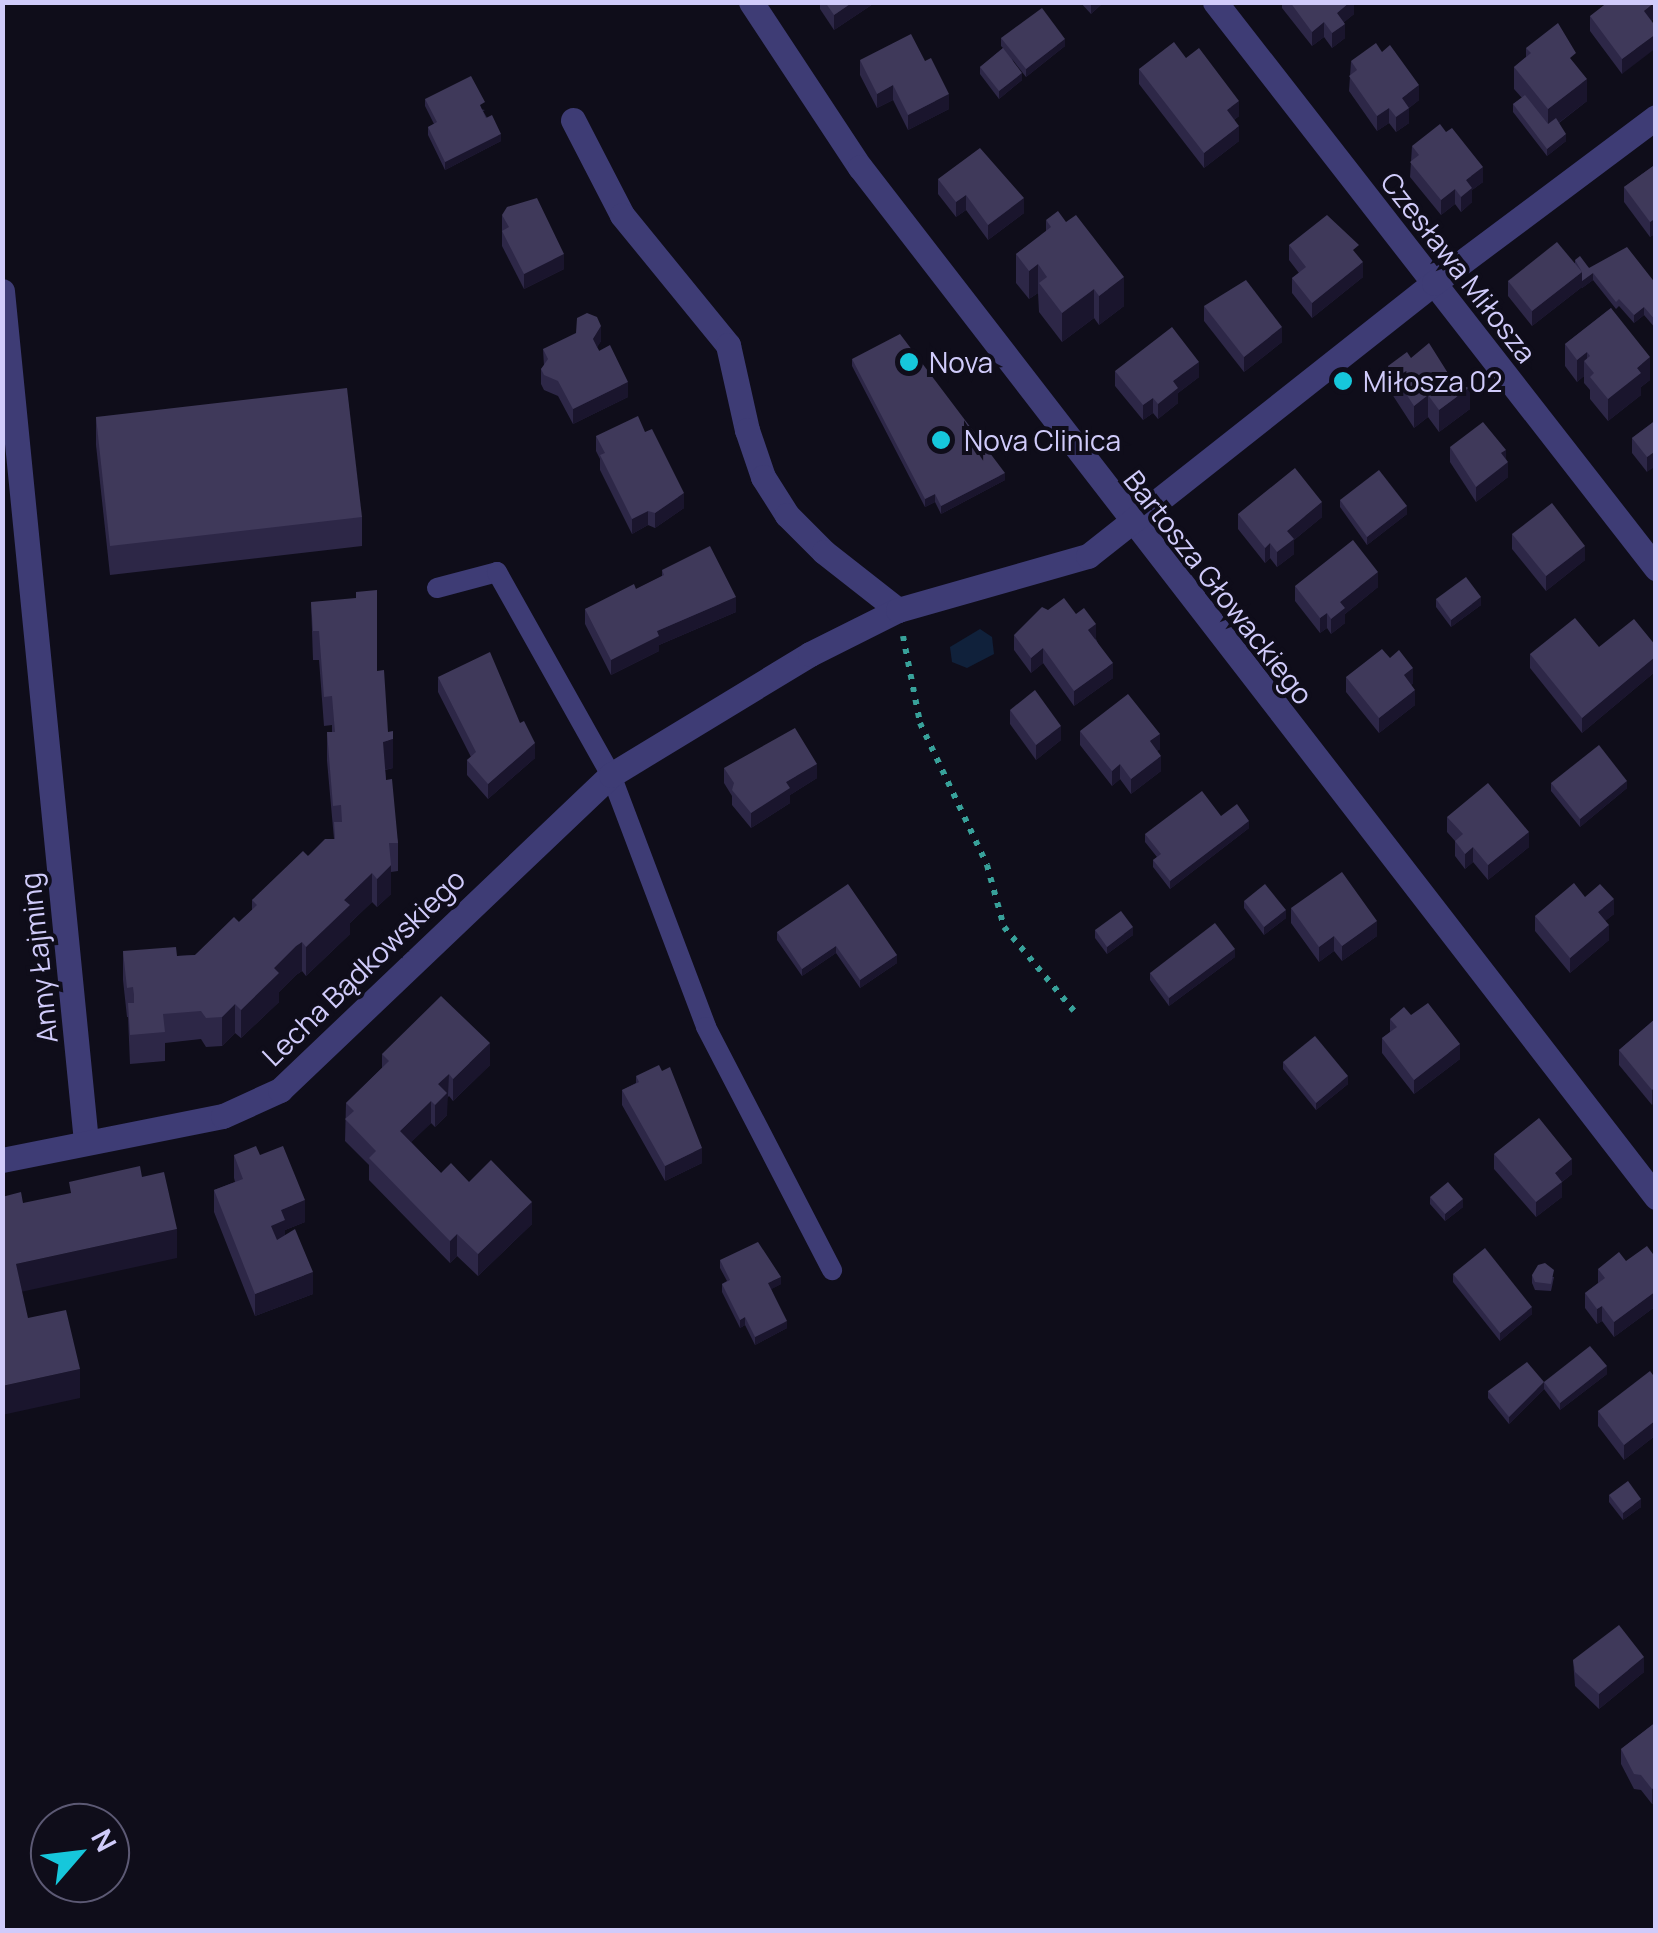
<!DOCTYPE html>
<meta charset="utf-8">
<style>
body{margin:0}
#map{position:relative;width:1658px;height:1933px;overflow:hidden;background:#0f0d1a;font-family:Manrope,sans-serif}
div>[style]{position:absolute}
.water>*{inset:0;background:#10213b}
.path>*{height:6px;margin-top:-3px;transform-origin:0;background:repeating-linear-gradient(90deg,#38a19a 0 5px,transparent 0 13px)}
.service>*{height:20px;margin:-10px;padding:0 10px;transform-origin:10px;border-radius:10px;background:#3e3c75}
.minor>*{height:25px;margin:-12.5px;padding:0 12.5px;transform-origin:12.5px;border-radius:12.5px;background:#3e3c75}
.wall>*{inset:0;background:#2d2747}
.shaded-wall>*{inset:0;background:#1a152d}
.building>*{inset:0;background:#3f395a}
.dots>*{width:28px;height:28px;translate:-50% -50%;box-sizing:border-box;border:5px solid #0f0d1a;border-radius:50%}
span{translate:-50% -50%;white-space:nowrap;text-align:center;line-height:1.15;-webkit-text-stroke:8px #0f0d1a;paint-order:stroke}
.street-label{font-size:28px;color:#d0cbfa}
.poi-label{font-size:28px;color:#d0cbfa}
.left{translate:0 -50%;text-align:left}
.frame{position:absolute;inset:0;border:5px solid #d0cbfa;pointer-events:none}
.north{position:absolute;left:30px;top:1803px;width:100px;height:100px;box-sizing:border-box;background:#0f0d1a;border:2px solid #5c5974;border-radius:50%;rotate:62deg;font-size:28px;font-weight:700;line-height:40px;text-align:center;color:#d0cbfa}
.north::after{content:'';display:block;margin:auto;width:35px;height:45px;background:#16c7db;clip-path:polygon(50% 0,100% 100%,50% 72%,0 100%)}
</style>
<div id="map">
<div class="water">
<i style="clip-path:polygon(980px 629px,992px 637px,994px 654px,967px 668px,952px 662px,950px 647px)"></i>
</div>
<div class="path">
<i style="left:903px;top:636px;width:89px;rotate:78.9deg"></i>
<i style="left:920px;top:723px;width:157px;rotate:64.7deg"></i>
<i style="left:987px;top:865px;width:64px;rotate:74.7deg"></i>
<i style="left:1004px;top:927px;width:109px;rotate:50.2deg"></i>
</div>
<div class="service">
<i style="left:437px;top:588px;width:62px;rotate:-14.9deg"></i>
<i style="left:497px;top:572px;width:233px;rotate:60.7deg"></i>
<i style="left:611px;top:775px;width:269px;rotate:69.3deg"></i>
<i style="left:706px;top:1027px;width:274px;rotate:62.6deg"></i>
</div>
<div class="minor">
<i style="left:751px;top:2px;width:198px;rotate:56.6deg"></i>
<i style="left:860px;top:167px;width:1302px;rotate:52.3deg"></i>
<i style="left:1215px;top:2px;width:718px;rotate:52.08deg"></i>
<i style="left:573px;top:120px;width:107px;rotate:62.7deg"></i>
<i style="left:622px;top:215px;width:168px;rotate:50.8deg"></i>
<i style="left:728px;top:345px;width:87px;rotate:77.4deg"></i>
<i style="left:747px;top:430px;width:50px;rotate:71.2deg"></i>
<i style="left:763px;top:477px;width:45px;rotate:57.7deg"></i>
<i style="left:787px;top:515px;width:52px;rotate:45deg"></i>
<i style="left:824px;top:552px;width:94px;rotate:38.1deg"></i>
<i style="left:2px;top:291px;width:855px;rotate:84.36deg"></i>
<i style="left:2px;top:1160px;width:225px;rotate:-11.3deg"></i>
<i style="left:223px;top:1116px;width:63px;rotate:-24.5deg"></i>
<i style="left:280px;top:1090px;width:457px;rotate:-43.6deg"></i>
<i style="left:611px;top:775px;width:233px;rotate:-31.3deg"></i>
<i style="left:810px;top:654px;width:98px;rotate:-26.6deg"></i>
<i style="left:898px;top:610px;width:198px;rotate:-15.9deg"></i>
<i style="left:1088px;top:556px;width:441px;rotate:-38.3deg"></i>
<i style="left:1434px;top:283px;width:277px;rotate:-36.8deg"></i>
</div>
<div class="wall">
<i style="clip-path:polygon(820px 2px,876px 2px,834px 30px,820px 9px)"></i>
<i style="clip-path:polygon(1080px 2px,1104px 2px,1091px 14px)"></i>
<i style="clip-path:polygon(1282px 2px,1354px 2px,1354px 14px,1344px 22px,1345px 38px,1332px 48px,1324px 37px,1312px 46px,1282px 8px)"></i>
<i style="clip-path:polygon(1590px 16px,1654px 18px,1651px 21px,1622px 74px,1590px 31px)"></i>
<i style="clip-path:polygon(1001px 38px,1065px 46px,1026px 77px,1012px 59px,1022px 80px,999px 99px,980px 74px,980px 67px,1003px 48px,1001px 46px)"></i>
<i style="clip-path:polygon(1526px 48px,1576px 66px,1587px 101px,1559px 123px,1566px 141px,1547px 156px,1513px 112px,1513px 104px,1522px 98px,1514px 89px,1514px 67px,1526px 57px)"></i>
<i style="clip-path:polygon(1186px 58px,1239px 116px,1234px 120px,1239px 141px,1204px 168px,1139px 84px,1139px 69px)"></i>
<i style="clip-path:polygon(860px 60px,949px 109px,908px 130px,893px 100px,877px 108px,860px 75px)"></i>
<i style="clip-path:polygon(1351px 61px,1419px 100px,1409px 108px,1409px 123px,1396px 132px,1389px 123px,1377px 131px,1349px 91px)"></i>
<i style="clip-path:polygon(425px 99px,485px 110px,483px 111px,501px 141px,445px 170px,428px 135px,428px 127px,434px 124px,425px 106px)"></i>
<i style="clip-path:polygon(1412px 146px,1483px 182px,1472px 190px,1472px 202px,1461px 212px,1455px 204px,1441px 215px,1410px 177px)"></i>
<i style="clip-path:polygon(1656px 164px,1656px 233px,1650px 237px,1624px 202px,1624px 187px)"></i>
<i style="clip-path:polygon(938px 179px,1024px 213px,988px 240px,966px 210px,956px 217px,938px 194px)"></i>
<i style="clip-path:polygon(502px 215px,564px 269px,524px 289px,502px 246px)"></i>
<i style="clip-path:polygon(1046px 220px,1124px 306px,1099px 325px,1094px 318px,1062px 342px,1039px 312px,1038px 293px,1029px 299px,1016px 283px,1016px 254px,1046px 232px)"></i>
<i style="clip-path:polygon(1289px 245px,1359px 257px,1363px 277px,1312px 318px,1292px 293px,1292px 278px,1299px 273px,1289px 260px)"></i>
<i style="clip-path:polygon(1575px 260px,1589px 268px,1656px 284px,1656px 329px,1644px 315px,1634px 323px,1619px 306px,1616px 309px,1593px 280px,1582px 288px,1582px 287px,1532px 326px,1508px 296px,1508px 281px,1575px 263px)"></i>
<i style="clip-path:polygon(1204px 306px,1282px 342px,1244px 372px,1204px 321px)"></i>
<i style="clip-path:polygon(1611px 308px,1650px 380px,1641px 387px,1641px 395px,1608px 421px,1590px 399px,1590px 390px,1584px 383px,1584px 376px,1577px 382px,1565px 366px,1565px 344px)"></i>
<i style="clip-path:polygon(601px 341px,597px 347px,628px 397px,573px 424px,558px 396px,544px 390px,541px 384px,541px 369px,544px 366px,543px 349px)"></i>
<i style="clip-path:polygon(1411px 358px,1470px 409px,1439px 432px,1428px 417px,1414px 428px,1388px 388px,1388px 366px)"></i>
<i style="clip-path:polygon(852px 359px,1005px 480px,941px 514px,935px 502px,925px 507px,852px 366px)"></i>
<i style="clip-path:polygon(1115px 371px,1199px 377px,1178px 393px,1178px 403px,1158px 419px,1153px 413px,1143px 420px,1115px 386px)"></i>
<i style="clip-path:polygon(96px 417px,362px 517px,362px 546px,110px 575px,96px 445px)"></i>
<i style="clip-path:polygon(1656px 420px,1647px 472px,1632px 453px,1632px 438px)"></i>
<i style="clip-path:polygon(645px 432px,684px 508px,655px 528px,648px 525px,632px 534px,600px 470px,600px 459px,596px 451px,596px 436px)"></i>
<i style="clip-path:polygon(1450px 447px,1506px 458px,1508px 477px,1476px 502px,1450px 462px)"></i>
<i style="clip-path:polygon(1340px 500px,1407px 514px,1367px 545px,1340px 507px)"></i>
<i style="clip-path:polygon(1238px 514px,1322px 517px,1294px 540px,1294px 554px,1277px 567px,1270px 558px,1265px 563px,1238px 529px)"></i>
<i style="clip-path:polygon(1512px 534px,1585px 560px,1546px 591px,1512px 549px)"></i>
<i style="clip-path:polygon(662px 570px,736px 612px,659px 645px,659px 651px,611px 675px,585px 624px,585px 609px,636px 589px,662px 576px)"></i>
<i style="clip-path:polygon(1295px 586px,1378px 587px,1345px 614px,1345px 623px,1331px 634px,1327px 628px,1320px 633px,1295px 601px)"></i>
<i style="clip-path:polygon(1436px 599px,1481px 605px,1451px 627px,1436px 607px)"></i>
<i style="clip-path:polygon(311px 602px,377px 671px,393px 768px,385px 770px,386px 780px,398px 843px,398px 871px,391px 872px,391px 894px,377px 907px,372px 902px,350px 923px,350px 934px,306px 976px,302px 971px,296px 975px,279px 992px,279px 1002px,241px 1038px,235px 1033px,222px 1046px,206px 1047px,201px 1039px,165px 1043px,165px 1061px,130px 1064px,128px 1017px,127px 1017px,123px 980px,123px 951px,177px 956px,195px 955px,239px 922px,252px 910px,252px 900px,308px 856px,334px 839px,327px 761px,327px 732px,332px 732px,332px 725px,324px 726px,319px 660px,313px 660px)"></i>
<i style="clip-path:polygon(1014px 635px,1096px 639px,1113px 678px,1074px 706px,1043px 663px,1031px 673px,1014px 650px)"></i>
<i style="clip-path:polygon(1656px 646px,1656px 671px,1582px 733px,1530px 668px,1530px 654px,1599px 647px)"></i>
<i style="clip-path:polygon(438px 677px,535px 758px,488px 799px,467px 775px,467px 760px,471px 757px,438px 692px)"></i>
<i style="clip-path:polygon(1346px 677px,1413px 683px,1411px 685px,1415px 705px,1379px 733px,1346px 692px)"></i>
<i style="clip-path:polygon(1010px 710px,1061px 740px,1036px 760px,1010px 724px)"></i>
<i style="clip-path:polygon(1080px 731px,1160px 749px,1157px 751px,1161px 771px,1131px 794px,1120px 779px,1112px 786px,1080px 745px)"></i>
<i style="clip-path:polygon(724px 768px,817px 778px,790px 795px,790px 803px,751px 828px,732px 805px,732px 796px,724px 783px)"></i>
<i style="clip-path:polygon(1551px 783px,1627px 788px,1580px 827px,1551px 791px)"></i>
<i style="clip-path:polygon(1221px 816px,1249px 828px,1170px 889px,1153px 867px,1153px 860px,1157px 857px,1145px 842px,1145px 834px)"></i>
<i style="clip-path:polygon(1447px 817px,1529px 847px,1488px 880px,1473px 862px,1465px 869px,1455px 856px,1455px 841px,1447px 832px)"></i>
<i style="clip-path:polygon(1585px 897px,1614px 914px,1605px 921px,1609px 940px,1570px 973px,1535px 931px,1535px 916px)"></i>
<i style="clip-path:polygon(1244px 901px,1286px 918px,1264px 935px,1244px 908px)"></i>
<i style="clip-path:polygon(1291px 908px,1377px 936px,1342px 961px,1334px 951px,1319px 962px,1291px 923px)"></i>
<i style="clip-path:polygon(1095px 930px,1133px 935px,1107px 954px,1095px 938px)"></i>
<i style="clip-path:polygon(777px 932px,897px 955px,897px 963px,860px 988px,836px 953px,802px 976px,777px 940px)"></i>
<i style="clip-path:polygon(1235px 957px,1169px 1006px,1150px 980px,1150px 973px)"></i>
<i style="clip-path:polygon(1390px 1019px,1460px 1059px,1414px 1094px,1382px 1053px,1382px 1038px,1390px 1032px)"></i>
<i style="clip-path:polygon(1655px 1019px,1652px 1105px,1619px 1065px,1619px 1050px)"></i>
<i style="clip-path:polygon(382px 1054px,490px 1065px,453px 1101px,449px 1096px,447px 1098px,447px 1115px,435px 1127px,431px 1123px,411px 1142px,441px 1173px,469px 1182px,532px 1224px,478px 1276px,457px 1256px,450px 1263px,369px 1180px,369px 1165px,345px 1141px,346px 1103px,382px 1068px)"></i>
<i style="clip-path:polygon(1283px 1062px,1348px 1084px,1316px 1110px,1283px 1069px)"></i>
<i style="clip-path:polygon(636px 1076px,702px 1163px,665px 1181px,622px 1105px,622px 1090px,636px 1083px)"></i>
<i style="clip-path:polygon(1494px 1154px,1572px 1174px,1562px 1182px,1562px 1197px,1536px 1217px,1494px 1169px)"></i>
<i style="clip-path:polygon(234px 1155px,260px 1155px,305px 1222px,285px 1230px,285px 1236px,313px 1294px,255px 1316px,214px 1212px,214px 1190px,235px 1182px,234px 1178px)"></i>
<i style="clip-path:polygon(1430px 1197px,1463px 1207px,1445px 1221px,1430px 1204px)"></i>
<i style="clip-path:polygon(1656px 1258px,1656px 1306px,1614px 1337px,1602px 1321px,1597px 1324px,1585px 1308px,1585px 1293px,1598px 1283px,1598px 1269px,1626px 1261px)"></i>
<i style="clip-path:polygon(720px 1260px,781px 1284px,771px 1289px,787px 1328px,755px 1345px,745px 1325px,740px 1328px,722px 1292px,722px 1284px,727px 1281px,720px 1268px)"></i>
<i style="clip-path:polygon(1453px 1274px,1532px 1314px,1500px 1341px,1453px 1282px)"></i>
<i style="clip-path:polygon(1532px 1275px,1554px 1277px,1551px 1291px,1535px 1290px,1532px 1283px)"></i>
<i style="clip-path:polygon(1607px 1374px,1560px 1410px,1544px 1389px,1544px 1382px)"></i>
<i style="clip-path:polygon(1656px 1379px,1656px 1435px,1624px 1460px,1598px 1426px,1598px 1411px)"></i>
<i style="clip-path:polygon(1544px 1389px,1509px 1424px,1488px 1398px,1488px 1391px)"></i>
<i style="clip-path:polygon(1609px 1495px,1641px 1507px,1623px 1520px,1609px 1502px)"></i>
<i style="clip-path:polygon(1573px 1660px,1644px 1672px,1599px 1709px,1575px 1686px)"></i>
<i style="clip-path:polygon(1656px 1722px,1656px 1801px,1652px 1804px,1641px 1790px,1634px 1789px,1621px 1764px,1621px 1749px)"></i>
</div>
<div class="shaded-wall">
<i style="clip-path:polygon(853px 2px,876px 2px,834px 30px,834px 15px)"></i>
<i style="clip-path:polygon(1091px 2px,1104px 2px,1091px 14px)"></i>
<i style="clip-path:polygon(1350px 2px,1354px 2px,1354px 14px,1337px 28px,1337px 13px)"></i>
<i style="clip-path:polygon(1654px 3px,1654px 18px,1644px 26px,1644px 11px)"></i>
<i style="clip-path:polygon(1324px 22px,1324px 37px,1312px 46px,1312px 32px)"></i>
<i style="clip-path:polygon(1345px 24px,1345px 38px,1332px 48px,1332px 33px)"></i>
<i style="clip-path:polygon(1656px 34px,1656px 48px,1622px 74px,1622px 59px)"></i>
<i style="clip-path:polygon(1065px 39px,1065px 46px,1026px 77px,1026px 69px)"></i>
<i style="clip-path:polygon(1022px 73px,1022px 80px,999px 99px,999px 91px)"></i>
<i style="clip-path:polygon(1587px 79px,1587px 101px,1548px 131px,1548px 109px)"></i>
<i style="clip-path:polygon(893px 85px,893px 100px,877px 108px,877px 94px)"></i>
<i style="clip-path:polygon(1419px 85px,1419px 100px,1409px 108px,1409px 123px,1396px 132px,1396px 117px,1402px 98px)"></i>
<i style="clip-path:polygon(949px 94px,949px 109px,908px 130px,908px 115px)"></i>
<i style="clip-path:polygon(1239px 101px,1239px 116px,1227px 125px,1227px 110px)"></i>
<i style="clip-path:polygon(1389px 108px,1389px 123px,1377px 131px,1377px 116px)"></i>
<i style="clip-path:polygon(1239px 126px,1239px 141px,1204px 168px,1204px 153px)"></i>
<i style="clip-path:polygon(501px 134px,501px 141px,445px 170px,445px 162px)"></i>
<i style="clip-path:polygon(1566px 134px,1566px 141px,1547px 156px,1547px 149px)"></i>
<i style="clip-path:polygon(1483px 167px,1483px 182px,1472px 190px,1472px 202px,1461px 212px,1461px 197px,1466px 180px)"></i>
<i style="clip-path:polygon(1455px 189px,1455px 204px,1441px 215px,1441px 200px)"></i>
<i style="clip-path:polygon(966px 195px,966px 210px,956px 217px,956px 202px)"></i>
<i style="clip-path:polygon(1024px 198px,1024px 213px,988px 240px,988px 225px)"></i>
<i style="clip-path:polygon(1656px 218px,1656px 233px,1650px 237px,1650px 222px)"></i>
<i style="clip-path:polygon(564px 254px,564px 269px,524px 289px,524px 274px)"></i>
<i style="clip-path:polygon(1363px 262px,1363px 277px,1312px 318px,1312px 303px)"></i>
<i style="clip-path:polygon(1038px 264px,1038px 293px,1029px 299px,1029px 271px)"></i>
<i style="clip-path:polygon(1582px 272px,1582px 287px,1532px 326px,1532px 311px)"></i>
<i style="clip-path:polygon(1593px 273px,1593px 280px,1582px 288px,1582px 281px)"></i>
<i style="clip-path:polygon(1124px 277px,1124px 306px,1099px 325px,1099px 296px)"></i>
<i style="clip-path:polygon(1094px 289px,1094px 318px,1062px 342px,1062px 313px)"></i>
<i style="clip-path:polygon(1644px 307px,1644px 315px,1634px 323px,1634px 315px)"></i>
<i style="clip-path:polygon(601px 326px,601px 341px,593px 354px,593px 339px)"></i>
<i style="clip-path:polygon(1282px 327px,1282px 342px,1244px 372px,1244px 357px)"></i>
<i style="clip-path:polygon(1587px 352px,1587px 364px,1584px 361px,1584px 376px,1577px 382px,1577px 360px)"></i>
<i style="clip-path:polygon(1650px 357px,1650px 380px,1641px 387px,1641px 395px,1608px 421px,1608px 399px,1637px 368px)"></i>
<i style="clip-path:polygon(1199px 362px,1199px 377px,1178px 393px,1178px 403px,1158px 419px,1158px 404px,1173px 381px)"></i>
<i style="clip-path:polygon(628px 382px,628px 397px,573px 424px,573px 409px)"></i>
<i style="clip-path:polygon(1470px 387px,1470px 409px,1439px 432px,1439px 410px)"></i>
<i style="clip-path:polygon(1428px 395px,1428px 417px,1414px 428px,1414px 406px)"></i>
<i style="clip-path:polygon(1153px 398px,1153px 413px,1143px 420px,1143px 405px)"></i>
<i style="clip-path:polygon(1506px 450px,1506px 464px,1508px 462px,1508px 477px,1476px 502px,1476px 487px,1501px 453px)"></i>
<i style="clip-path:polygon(1656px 451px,1656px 466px,1647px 472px,1647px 457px)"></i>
<i style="clip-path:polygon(1005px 473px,1005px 480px,941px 514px,941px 506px)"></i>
<i style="clip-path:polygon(684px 493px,684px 508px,655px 528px,655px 513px)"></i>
<i style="clip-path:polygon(935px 494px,935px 502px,925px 507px,925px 499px)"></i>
<i style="clip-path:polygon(1322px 502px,1322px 517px,1294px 540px,1294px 554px,1277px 567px,1277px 552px,1287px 531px)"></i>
<i style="clip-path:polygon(1407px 506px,1407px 514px,1367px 545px,1367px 537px)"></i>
<i style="clip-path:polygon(648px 511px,648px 525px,632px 534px,632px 519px)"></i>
<i style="clip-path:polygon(1270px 543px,1270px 558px,1265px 563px,1265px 548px)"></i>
<i style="clip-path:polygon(1585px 546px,1585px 560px,1546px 591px,1546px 576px)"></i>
<i style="clip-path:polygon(1378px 572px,1378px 587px,1345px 614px,1345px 623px,1331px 634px,1331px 619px,1340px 602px)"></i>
<i style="clip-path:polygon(736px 597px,736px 612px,659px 645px,659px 651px,611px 675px,611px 660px,657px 631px)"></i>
<i style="clip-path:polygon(1481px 597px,1481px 605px,1451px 627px,1451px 620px)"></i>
<i style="clip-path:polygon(1327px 613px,1327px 628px,1320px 633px,1320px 618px)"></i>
<i style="clip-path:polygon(1096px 624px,1096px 639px,1088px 645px,1088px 630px)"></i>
<i style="clip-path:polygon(1043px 648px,1043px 663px,1031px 673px,1031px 658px)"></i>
<i style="clip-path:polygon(1656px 656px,1656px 671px,1582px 733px,1582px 718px)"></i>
<i style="clip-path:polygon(1113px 663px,1113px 678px,1074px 706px,1074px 691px)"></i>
<i style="clip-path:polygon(1413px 668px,1413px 683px,1404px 690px,1404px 675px)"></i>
<i style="clip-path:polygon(1415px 690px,1415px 705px,1379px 733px,1379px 718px)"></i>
<i style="clip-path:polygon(1061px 726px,1061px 740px,1036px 760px,1036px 745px)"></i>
<i style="clip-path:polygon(1160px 734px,1160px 749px,1150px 756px,1150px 741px)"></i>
<i style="clip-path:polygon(393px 739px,393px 768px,383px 770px,383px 742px)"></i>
<i style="clip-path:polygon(535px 743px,535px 758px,488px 799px,488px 784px)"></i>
<i style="clip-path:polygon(1161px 756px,1161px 771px,1131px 794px,1131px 779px)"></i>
<i style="clip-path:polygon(817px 764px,817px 778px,790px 795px,790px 803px,751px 828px,751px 813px,786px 782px)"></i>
<i style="clip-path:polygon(1120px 764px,1120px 779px,1112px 786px,1112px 771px)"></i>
<i style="clip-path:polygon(1627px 781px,1627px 788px,1580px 827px,1580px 819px)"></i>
<i style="clip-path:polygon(1249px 821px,1249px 828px,1170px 889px,1170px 881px)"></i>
<i style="clip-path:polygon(1529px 832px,1529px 847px,1488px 880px,1488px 865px)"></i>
<i style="clip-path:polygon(1473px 847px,1473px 862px,1465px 869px,1465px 854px)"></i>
<i style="clip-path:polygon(391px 865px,391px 894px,377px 907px,377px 879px)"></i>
<i style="clip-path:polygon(372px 873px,372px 902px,350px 923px,350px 934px,306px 976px,306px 947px,344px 900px)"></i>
<i style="clip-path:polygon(1614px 899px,1614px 914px,1598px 927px,1598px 912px)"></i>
<i style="clip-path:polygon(1286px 910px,1286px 918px,1264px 935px,1264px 927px)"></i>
<i style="clip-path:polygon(1377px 921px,1377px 936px,1342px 961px,1342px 946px)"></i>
<i style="clip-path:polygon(1609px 925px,1609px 940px,1570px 973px,1570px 958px)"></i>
<i style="clip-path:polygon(1133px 927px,1133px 935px,1107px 954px,1107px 947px)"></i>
<i style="clip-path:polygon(1334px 936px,1334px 951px,1319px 962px,1319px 947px)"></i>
<i style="clip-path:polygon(302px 942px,302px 971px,296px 975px,279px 992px,279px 1002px,241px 1038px,241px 1010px,274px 968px,296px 946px)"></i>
<i style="clip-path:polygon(836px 946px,836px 953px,802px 976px,802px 969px)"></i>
<i style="clip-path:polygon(1235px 949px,1235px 957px,1169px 1006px,1169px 998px)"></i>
<i style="clip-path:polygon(897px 955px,897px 963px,860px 988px,860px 980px)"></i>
<i style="clip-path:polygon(235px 1004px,235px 1033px,222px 1046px,222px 1017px)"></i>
<i style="clip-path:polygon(490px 1043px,490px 1065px,453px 1101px,453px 1079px)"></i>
<i style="clip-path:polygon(1460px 1044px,1460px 1059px,1414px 1094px,1414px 1080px)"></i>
<i style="clip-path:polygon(449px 1074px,447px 1115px,435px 1127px,435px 1105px,438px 1084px)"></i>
<i style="clip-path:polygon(1348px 1076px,1348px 1084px,1316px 1110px,1316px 1103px)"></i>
<i style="clip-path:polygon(1656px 1087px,1656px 1102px,1652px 1105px,1652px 1090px)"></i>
<i style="clip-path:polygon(431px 1101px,431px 1123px,400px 1153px,400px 1131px)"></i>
<i style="clip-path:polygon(702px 1148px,702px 1163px,665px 1181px,665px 1166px)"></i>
<i style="clip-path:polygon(1572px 1159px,1572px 1174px,1559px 1184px,1562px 1182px,1562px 1197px,1536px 1217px,1536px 1202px,1555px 1173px)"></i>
<i style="clip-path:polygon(1463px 1199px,1463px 1207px,1445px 1221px,1445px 1214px)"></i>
<i style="clip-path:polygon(305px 1200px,305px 1222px,285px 1230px,285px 1242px,271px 1248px,271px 1226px,281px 1210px)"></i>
<i style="clip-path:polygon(532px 1202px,532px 1224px,478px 1276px,478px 1254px)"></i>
<i style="clip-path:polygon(177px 1229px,177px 1258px,16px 1293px,16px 1264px)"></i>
<i style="clip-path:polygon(457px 1234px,457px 1256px,450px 1263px,450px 1241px)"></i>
<i style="clip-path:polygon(313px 1272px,313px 1294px,255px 1316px,255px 1294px)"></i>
<i style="clip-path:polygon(781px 1277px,781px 1284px,768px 1291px,768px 1283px)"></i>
<i style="clip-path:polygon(1656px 1291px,1656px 1306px,1614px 1337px,1614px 1322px)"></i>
<i style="clip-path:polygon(1602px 1306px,1602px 1321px,1597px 1324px,1597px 1309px)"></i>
<i style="clip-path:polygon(1532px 1307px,1532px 1314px,1500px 1341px,1500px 1333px)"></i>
<i style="clip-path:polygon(745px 1317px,745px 1325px,740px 1328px,740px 1320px)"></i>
<i style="clip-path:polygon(787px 1321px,787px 1328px,755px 1345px,755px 1337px)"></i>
<i style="clip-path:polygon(1607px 1366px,1607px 1374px,1560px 1410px,1560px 1403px)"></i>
<i style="clip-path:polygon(80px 1369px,80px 1398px,2px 1415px,2px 1386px)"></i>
<i style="clip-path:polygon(1544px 1382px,1544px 1389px,1509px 1424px,1509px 1417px)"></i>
<i style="clip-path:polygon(1656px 1420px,1656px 1435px,1624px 1460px,1624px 1445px)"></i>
<i style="clip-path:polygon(1641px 1499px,1641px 1507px,1623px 1520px,1623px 1513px)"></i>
<i style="clip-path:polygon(1644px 1657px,1644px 1672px,1599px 1709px,1599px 1694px)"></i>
<i style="clip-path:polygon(1656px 1786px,1656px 1801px,1652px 1804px,1652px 1789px)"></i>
</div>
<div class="building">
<i style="clip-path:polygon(825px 2px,853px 2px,834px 15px)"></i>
<i style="clip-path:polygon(1290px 2px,1350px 2px,1337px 13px,1345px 24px,1332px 33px,1324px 22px,1312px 32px)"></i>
<i style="clip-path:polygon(1608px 2px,1654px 3px,1644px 11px,1656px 27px,1656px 34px,1622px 59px,1590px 16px)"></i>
<i style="clip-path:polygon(1042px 8px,1065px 39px,1026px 69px,1001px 38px)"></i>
<i style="clip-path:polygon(1558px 23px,1576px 53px,1570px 58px,1587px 79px,1548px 109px,1514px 67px,1531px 53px,1526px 48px)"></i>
<i style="clip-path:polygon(911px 34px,925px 61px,931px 58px,949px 94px,908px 115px,893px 85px,877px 94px,860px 60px)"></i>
<i style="clip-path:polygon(1174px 42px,1186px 58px,1199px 48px,1239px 101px,1227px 110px,1239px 126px,1204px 153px,1139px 69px)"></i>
<i style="clip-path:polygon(1376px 43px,1382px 52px,1390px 45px,1419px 85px,1402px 98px,1409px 108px,1396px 117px,1389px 108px,1377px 116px,1349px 76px,1357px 70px,1351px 61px)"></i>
<i style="clip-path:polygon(1003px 48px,1022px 73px,999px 91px,980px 67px)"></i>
<i style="clip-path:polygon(471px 76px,485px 102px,480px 105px,486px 118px,492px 115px,501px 134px,445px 162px,428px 127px,437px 122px,425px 99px)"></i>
<i style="clip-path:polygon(1525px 95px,1548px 124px,1556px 118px,1566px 134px,1547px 149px,1513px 104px)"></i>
<i style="clip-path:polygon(1440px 124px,1446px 132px,1452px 128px,1483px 167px,1466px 180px,1472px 188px,1461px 197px,1455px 189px,1441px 200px,1410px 162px,1419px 155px,1412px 146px)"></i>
<i style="clip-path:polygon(980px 148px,1024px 198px,988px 225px,966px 195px,956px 202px,938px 179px)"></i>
<i style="clip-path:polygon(1656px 164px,1656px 218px,1650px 222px,1624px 187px)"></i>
<i style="clip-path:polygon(537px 198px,564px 254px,524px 274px,502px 231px,509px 227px,502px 215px,507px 207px)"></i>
<i style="clip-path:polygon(1058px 211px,1066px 222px,1076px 215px,1124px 277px,1099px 296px,1094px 289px,1062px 313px,1039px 283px,1047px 277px,1038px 264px,1029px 271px,1016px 254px,1051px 227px,1046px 220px)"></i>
<i style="clip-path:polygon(1327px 215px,1359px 245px,1353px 250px,1363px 262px,1312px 303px,1292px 278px,1306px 267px,1289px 245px)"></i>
<i style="clip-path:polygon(1557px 242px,1582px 272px,1532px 311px,1508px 281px)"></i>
<i style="clip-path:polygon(1627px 247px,1656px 284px,1656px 321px,1644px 307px,1634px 315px,1619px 299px,1616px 302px,1593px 273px,1582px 281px,1582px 272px,1575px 260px,1580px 256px,1589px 268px)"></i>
<i style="clip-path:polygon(1246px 280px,1282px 327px,1244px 357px,1204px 306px)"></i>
<i style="clip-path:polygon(1611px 308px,1650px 357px,1637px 368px,1641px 373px,1608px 399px,1590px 377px,1594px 373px,1584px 361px,1590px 356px,1587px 352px,1577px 360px,1565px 344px)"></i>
<i style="clip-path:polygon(587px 313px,597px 317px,601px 326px,593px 339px,599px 351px,610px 345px,628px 382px,573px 409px,558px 381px,544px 375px,541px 369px,548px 359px,543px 349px,576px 333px,577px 318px)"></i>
<i style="clip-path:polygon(1172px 327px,1199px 362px,1173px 381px,1178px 388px,1158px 404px,1153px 398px,1143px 405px,1115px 371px)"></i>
<i style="clip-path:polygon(900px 334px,1005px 473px,941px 506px,935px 494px,925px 499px,852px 359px)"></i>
<i style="clip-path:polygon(1429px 343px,1451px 378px,1458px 372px,1470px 387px,1439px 410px,1428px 395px,1414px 406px,1388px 366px,1407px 352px,1411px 358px)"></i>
<i style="clip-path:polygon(347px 388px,362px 517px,110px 546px,96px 417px)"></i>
<i style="clip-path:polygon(638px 416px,645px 432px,652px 429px,684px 493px,655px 513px,648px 511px,632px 519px,600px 455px,605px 453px,596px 436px)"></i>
<i style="clip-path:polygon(1656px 420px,1656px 451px,1647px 457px,1632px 438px)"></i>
<i style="clip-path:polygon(1483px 422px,1506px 450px,1501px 453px,1508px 462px,1476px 487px,1450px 447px)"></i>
<i style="clip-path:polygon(1295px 468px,1322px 502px,1287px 531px,1294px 539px,1277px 552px,1270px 543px,1265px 548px,1238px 514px)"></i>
<i style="clip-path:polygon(1379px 470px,1407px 506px,1367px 537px,1340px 500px)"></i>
<i style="clip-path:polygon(1552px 503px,1585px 546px,1546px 576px,1512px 534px)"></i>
<i style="clip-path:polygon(1353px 540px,1378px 572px,1340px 602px,1345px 608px,1331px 619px,1327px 613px,1320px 618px,1295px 586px)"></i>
<i style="clip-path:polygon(710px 546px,736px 597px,657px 631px,659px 636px,611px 660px,585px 609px,634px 584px,636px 589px,664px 575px,662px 570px)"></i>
<i style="clip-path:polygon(1466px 577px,1481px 597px,1451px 620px,1436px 599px)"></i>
<i style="clip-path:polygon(377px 590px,377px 671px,384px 670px,388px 732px,393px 731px,393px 739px,383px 742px,386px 780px,392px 779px,398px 843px,389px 843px,391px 865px,377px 879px,372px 873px,344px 900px,350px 905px,306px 947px,302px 942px,296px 946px,274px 968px,279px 973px,241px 1010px,235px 1004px,222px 1017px,206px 1018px,201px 1011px,163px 1014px,165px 1032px,130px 1035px,128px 1003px,134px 1003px,134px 995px,133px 987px,127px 988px,123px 951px,176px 947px,177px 956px,195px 955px,234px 917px,239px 922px,257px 905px,252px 900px,303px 851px,308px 856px,325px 839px,335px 839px,334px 822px,342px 822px,341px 805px,333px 806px,327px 732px,335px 732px,332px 696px,324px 697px,319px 631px,313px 631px,311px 602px,356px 598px,356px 592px)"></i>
<i style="clip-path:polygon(1064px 598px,1076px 614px,1084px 608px,1096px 624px,1088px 630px,1113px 663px,1074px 691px,1043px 648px,1031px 658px,1014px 635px,1042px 607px,1048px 610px)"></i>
<i style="clip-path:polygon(1575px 618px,1599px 647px,1634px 619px,1656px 646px,1656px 656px,1582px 718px,1530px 654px)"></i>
<i style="clip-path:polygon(1382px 649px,1390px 658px,1399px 650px,1413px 668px,1404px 675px,1415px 690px,1379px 718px,1346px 677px)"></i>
<i style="clip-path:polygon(490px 652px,520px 723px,524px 721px,535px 743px,488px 784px,467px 760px,476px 752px,438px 677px)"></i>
<i style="clip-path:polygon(1035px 690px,1061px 726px,1036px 745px,1010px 710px)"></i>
<i style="clip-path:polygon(1128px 694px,1160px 734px,1150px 741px,1161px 756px,1131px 779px,1120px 764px,1112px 771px,1080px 731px)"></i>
<i style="clip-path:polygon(795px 728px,817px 764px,786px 782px,790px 788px,751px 813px,732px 790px,734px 783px,724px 768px)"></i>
<i style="clip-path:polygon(1599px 745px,1627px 781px,1580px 819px,1551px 783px)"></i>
<i style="clip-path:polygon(1488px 783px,1529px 832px,1488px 865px,1473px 847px,1465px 854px,1455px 841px,1463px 834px,1447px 817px)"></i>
<i style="clip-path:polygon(1202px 791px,1221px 816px,1237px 804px,1249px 821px,1170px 881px,1153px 860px,1161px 854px,1145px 834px)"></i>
<i style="clip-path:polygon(1342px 872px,1377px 921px,1342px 946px,1334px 936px,1319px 947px,1291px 908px)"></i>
<i style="clip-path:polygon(1574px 883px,1585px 897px,1600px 884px,1614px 899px,1598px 912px,1609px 925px,1570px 958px,1535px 916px)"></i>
<i style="clip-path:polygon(848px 884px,897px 955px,860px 980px,836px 946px,802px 969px,777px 932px)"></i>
<i style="clip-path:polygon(1265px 884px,1286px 910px,1264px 927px,1244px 901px)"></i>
<i style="clip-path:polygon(1121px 911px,1133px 927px,1107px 947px,1095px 930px)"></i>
<i style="clip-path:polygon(1215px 923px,1235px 949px,1169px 998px,1150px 973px)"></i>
<i style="clip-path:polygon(441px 996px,490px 1043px,453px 1079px,449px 1074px,438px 1084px,447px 1093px,435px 1105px,431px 1101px,400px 1131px,441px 1173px,451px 1163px,469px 1182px,491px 1160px,532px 1202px,478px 1254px,457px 1234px,450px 1241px,369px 1158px,376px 1151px,345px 1119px,354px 1111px,346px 1103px,389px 1061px,382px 1054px)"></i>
<i style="clip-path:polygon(1428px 1003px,1460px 1044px,1414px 1080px,1382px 1038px,1397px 1027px,1390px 1019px,1404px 1007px,1411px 1015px)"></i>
<i style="clip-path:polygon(1655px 1019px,1656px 1087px,1652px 1090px,1619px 1050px)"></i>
<i style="clip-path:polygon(1315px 1036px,1348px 1076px,1316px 1103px,1283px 1062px)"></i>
<i style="clip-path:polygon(659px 1065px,662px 1071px,670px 1067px,702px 1148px,665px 1166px,622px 1090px,639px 1082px,636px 1076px)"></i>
<i style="clip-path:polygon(1539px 1118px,1572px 1159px,1555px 1173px,1562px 1182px,1536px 1202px,1494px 1154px)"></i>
<i style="clip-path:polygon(256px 1146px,260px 1155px,283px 1146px,305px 1200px,281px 1210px,285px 1220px,271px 1226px,277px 1240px,295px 1229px,313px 1272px,255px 1294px,214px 1190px,243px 1179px,234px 1155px)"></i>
<i style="clip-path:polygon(140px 1166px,142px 1177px,164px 1172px,177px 1229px,16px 1264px,28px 1318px,66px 1310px,80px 1369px,2px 1386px,2px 1197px,21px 1192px,23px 1203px,71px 1193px,69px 1182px)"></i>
<i style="clip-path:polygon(1448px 1182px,1463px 1199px,1445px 1214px,1430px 1197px)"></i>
<i style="clip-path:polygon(758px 1242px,781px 1277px,768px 1283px,787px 1321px,755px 1337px,745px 1317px,740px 1320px,722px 1284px,730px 1280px,720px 1260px)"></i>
<i style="clip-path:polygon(1647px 1246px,1656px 1258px,1656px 1291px,1614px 1322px,1602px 1306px,1597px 1309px,1585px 1293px,1605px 1278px,1598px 1269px,1619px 1252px,1626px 1261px)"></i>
<i style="clip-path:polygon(1485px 1248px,1532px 1307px,1500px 1333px,1453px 1274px)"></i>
<i style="clip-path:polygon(1545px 1263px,1554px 1270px,1551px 1284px,1535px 1282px,1532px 1275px,1538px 1265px)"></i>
<i style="clip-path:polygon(1590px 1346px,1607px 1366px,1560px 1403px,1544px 1382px)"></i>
<i style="clip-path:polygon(1527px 1362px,1544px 1382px,1509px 1417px,1488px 1391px)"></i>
<i style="clip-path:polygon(1650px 1371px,1656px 1379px,1656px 1420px,1624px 1445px,1598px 1411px)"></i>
<i style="clip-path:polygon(1628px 1481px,1641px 1499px,1623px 1513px,1609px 1495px)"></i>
<i style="clip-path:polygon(1619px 1625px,1644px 1657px,1599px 1694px,1575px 1672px,1573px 1660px)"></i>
<i style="clip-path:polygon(1656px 1722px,1656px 1786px,1652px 1789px,1641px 1775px,1634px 1774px,1621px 1749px)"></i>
</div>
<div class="dots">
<i style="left:909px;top:362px;background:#16c7db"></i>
<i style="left:1343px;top:381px;background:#16c7db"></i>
<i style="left:941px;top:440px;background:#16c7db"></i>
</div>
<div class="street-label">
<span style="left:1459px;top:267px;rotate:52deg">Czesława Miłosza</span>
<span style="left:1219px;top:587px;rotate:52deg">Bartosza Głowackiego</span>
<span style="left:38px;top:958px;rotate:-96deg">Anny Łajming</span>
<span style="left:363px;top:967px;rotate:-44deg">Lecha Bądkowskiego</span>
</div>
<div class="poi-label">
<span class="left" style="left:929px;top:362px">Nova</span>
<span class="left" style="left:1363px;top:381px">Miłosza 02</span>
<span class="left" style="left:964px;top:440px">Nova Clinica</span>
</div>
<div class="frame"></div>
<div class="north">N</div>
</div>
